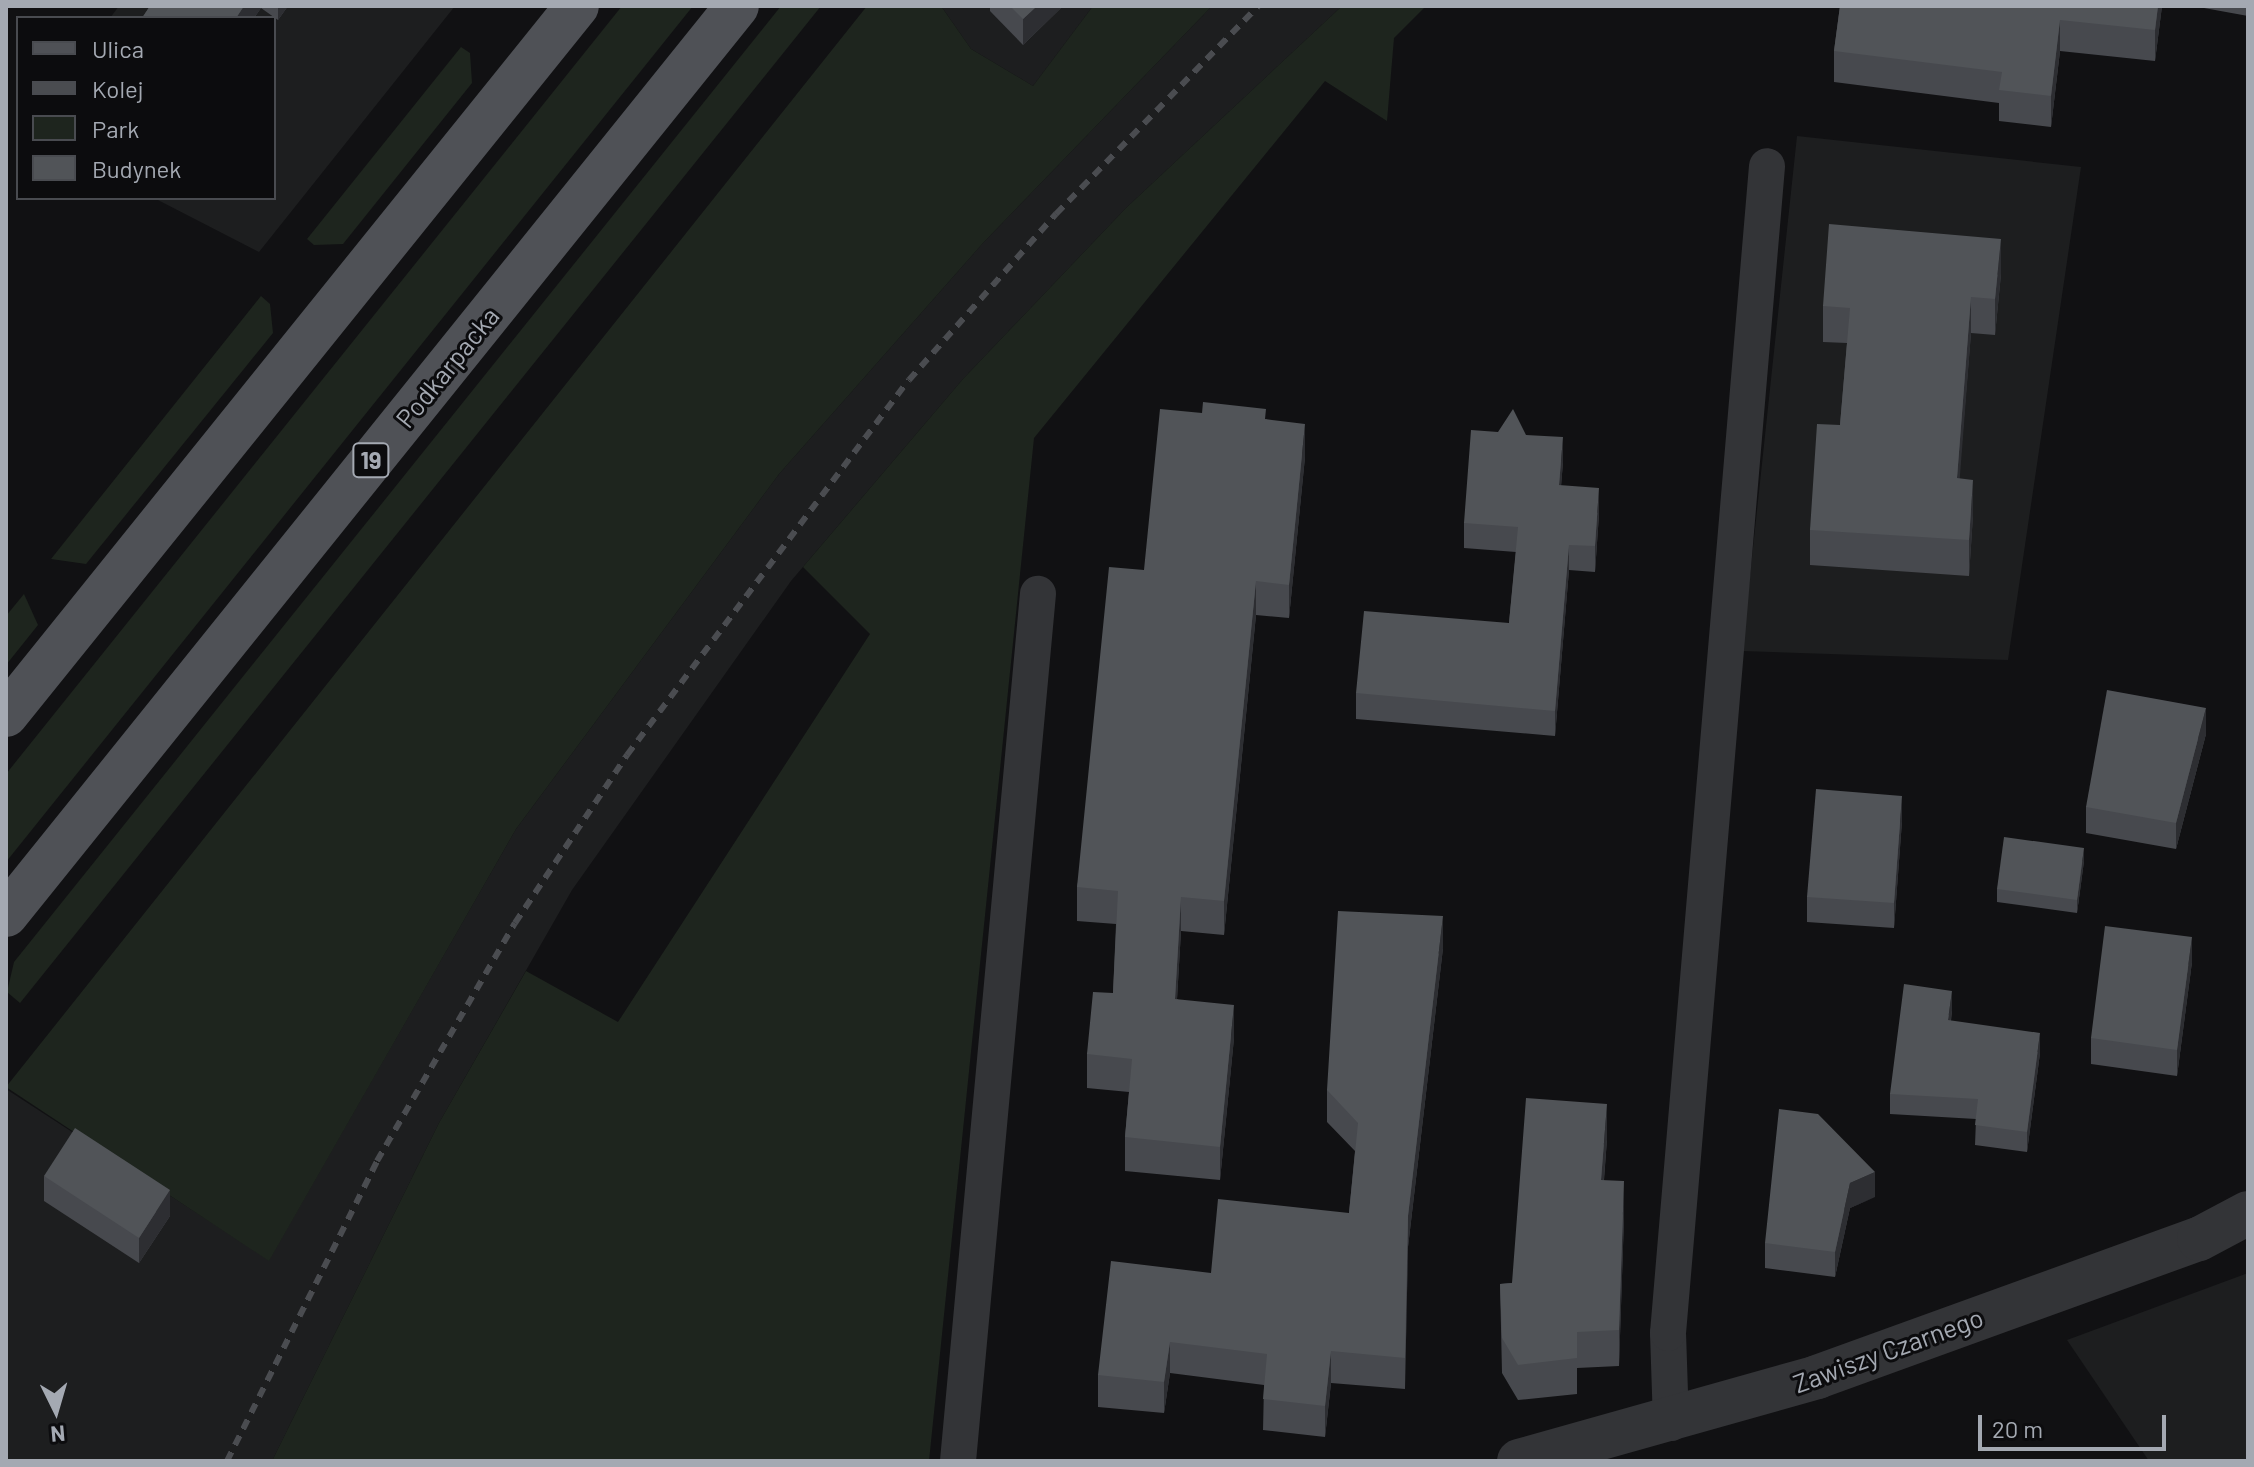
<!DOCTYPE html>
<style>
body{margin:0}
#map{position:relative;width:2254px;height:1467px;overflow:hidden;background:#111113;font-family:Barlow,sans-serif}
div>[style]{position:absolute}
.built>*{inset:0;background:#1d1e1f}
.green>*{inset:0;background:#1e251e}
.lane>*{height:36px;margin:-18px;padding:0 18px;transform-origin:18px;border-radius:18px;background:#333437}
.street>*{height:44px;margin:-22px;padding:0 22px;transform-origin:22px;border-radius:22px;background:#333437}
.primary>*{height:44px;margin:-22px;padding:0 22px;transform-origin:22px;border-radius:22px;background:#4f5156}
.rail>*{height:6px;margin-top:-3px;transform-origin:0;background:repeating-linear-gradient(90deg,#4a4c50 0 10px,transparent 0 18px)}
.wall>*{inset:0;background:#47494e}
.shaded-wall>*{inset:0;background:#2d2e32}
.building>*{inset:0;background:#515458}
span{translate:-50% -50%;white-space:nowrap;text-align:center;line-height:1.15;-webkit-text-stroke:6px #0c0c0e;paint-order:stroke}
.shield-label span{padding:2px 6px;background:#0c0c0e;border:2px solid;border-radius:6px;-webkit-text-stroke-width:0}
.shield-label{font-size:24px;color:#a4a9b2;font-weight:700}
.street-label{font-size:26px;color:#a4a9b2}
.frame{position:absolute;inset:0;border:8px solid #a4a9b2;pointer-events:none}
.legend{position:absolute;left:16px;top:16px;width:260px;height:184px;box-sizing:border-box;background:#0c0c0e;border:2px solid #494b50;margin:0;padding:10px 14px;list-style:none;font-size:24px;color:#a4a9b2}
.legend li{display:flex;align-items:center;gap:16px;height:40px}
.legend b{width:40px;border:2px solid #494b50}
.north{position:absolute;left:16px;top:1371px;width:80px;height:80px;-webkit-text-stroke:6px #0c0c0e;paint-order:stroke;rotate:175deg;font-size:22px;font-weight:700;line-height:32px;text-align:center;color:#a4a9b2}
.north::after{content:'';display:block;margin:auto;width:28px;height:36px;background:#a4a9b2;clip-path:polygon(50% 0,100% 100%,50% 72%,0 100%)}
.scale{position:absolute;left:1978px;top:1415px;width:188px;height:36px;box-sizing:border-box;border:4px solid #a4a9b2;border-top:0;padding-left:10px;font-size:24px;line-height:28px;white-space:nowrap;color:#a4a9b2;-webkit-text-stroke:6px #0c0c0e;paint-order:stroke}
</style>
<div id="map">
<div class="built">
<i style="clip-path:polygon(119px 6px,455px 6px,259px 252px,154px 198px,274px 198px,274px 18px,110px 18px)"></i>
<i style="clip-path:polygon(941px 6px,1093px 6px,1033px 86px,971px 49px)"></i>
<i style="clip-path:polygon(1212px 6px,1342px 6px,1126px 208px,963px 379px,791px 581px,572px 890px,439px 1123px,272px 1461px,6px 1461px,6px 1089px,269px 1260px,516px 829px,779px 474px,983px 243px)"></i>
<i style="clip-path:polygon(1797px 136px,2081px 167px,2008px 660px,1742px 651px)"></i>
<i style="clip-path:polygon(2248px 1273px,2248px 1461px,2149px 1461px,2067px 1340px)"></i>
</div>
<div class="green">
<i style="clip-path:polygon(622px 6px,693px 6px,6px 862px,6px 774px)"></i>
<i style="clip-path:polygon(781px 6px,821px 6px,20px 1003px,7px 992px,14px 962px)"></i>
<i style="clip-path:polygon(867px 6px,941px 6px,971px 49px,1033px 86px,1093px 6px,1212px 6px,983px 243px,779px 474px,516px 829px,269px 1261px,6px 1087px)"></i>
<i style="clip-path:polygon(1342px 6px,1426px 6px,1394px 38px,1387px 121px,1325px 81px,1034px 438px,929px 1461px,272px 1461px,439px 1123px,526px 971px,618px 1022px,870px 634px,803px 567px,963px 379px,1126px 208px)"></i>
<i style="clip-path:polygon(461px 47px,470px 53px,472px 83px,343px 244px,314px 245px,307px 239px)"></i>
<i style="clip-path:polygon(261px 296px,270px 304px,273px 333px,86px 564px,51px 559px)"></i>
<i style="clip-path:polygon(24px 594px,38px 625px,6px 665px,6px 616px)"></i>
</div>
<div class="lane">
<i style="left:1671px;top:1423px;width:90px;rotate:-91.9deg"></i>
<i style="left:1668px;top:1333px;width:1171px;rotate:-85.15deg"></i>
<i style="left:958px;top:1461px;width:871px;rotate:-84.73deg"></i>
</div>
<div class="street">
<i style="left:1519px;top:1461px;width:310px;rotate:-15.7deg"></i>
<i style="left:1817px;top:1377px;width:406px;rotate:-19.9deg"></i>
<i style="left:2199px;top:1239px;width:55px;rotate:-28deg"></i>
</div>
<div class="primary">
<i style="left:6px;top:715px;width:910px;rotate:-51.15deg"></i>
<i style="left:6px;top:915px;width:1166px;rotate:-51.19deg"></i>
</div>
<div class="rail">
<i style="left:227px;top:1461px;width:335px;rotate:-63.4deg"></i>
<i style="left:377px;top:1161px;width:275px;rotate:-59.9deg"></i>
<i style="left:515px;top:923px;width:202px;rotate:-56.3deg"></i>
<i style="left:627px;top:755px;width:469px;rotate:-53.1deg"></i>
<i style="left:909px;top:380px;width:222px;rotate:-48.5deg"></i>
<i style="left:1056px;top:214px;width:290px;rotate:-45.8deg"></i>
</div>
<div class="wall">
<i style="clip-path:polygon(150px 6px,288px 6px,278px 20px,261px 8px,254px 18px,142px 18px)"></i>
<i style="clip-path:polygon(990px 6px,1063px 6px,1023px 45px,990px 11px)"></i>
<i style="clip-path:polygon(1840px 6px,2162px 6px,2155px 61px,2060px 51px,2051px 127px,1999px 121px,1999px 103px,1834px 82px,1834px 51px)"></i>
<i style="clip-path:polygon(2193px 6px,2248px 6px,2248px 16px)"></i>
<i style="clip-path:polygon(2001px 274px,1995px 335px,1971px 333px,1959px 478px,1973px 515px,1969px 576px,1810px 565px,1810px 530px,1840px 425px,1847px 343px,1823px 342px,1823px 306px)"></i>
<i style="clip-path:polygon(1266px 419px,1305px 457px,1289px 618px,1256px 615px,1224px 935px,1181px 931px,1177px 999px,1234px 1038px,1220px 1180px,1125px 1171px,1125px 1137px,1129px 1092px,1087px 1088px,1087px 1054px,1113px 993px,1116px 924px,1077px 921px,1077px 887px,1144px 570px)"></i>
<i style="clip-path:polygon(1526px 435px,1563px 462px,1561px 486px,1599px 514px,1595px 572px,1569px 570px,1555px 736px,1356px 719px,1356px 693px,1509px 623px,1516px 552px,1464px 548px,1464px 523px)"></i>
<i style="clip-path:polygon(2206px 734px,2176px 849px,2086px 833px,2086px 807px)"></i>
<i style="clip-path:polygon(1902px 821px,1894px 928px,1807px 922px,1807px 897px)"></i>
<i style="clip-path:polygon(2084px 861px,2077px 913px,1997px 902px,1997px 889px)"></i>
<i style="clip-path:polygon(1443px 948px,1408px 1247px,1405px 1389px,1331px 1383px,1325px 1437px,1263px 1430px,1264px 1385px,1170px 1373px,1164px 1413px,1098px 1407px,1098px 1375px,1211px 1273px,1349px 1213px,1355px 1151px,1327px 1122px,1327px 1090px)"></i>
<i style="clip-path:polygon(2192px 962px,2177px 1076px,2091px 1064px,2091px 1038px)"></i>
<i style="clip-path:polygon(1952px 1010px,1951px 1021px,2040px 1053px,2027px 1152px,1975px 1145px,1976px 1119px,1890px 1114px,1890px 1094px)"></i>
<i style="clip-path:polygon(1607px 1139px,1604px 1180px,1624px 1217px,1619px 1366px,1577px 1368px,1577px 1394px,1518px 1400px,1502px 1373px,1500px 1284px,1512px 1283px)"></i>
<i style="clip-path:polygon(44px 1176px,170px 1216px,139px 1263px,44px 1201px)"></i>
<i style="clip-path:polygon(1875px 1197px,1850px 1208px,1835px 1277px,1765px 1268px,1765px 1243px)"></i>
</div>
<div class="shaded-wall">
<i style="clip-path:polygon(244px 6px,261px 6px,261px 8px,254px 18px,236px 18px)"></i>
<i style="clip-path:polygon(278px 6px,288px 6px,278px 20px)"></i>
<i style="clip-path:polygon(1037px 6px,1063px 6px,1023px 45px,1023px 19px)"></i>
<i style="clip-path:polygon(2158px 6px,2162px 6px,2155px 61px,2155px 30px)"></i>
<i style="clip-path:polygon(2060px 20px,2060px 51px,2051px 127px,2051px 96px)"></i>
<i style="clip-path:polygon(2001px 239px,2001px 274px,1995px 335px,1995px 299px)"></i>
<i style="clip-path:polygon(1971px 297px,1971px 333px,1957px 514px,1957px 478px)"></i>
<i style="clip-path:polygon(1305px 424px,1305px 457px,1289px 618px,1289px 585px)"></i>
<i style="clip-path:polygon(1563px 437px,1563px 462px,1559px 511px,1559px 485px)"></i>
<i style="clip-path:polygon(1973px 480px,1973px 515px,1969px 576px,1969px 540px)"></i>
<i style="clip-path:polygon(1599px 488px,1599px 514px,1595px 572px,1595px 546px)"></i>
<i style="clip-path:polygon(1569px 545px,1569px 570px,1555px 736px,1555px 711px)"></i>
<i style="clip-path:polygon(1256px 581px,1256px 615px,1224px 935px,1224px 901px)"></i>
<i style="clip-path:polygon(2206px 708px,2206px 734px,2176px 849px,2176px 823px)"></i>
<i style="clip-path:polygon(1902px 796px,1902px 821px,1894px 928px,1894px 903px)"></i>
<i style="clip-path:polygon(2084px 848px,2084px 861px,2077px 913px,2077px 900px)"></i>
<i style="clip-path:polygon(1181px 897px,1181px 931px,1175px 1033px,1175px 999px)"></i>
<i style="clip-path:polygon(1443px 916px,1443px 948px,1408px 1247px,1405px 1389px,1408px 1216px)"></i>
<i style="clip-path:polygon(2192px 937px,2192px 962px,2177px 1076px,2177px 1050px)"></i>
<i style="clip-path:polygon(1952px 991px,1952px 1010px,1948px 1040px,1948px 1020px)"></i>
<i style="clip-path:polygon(1234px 1005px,1234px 1038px,1220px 1180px,1220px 1147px)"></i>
<i style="clip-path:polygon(2040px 1033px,2040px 1053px,2027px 1152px,2027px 1132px)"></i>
<i style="clip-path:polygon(1607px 1104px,1607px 1139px,1601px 1215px,1601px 1180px)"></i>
<i style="clip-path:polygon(1875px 1172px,1875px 1197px,1850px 1208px,1835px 1277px,1835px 1252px,1850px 1183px)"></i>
<i style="clip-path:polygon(1624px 1181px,1624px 1217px,1619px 1366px,1619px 1330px)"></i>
<i style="clip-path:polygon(170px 1190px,170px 1216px,139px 1263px,139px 1238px)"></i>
<i style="clip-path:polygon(1170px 1342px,1170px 1373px,1164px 1413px,1164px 1382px)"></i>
<i style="clip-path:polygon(1331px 1351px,1331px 1383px,1325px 1437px,1325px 1406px)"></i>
</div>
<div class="building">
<i style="clip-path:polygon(150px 6px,244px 6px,236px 18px,142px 18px)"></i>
<i style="clip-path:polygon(1010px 6px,1037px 6px,1023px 19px)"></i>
<i style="clip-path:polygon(1840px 6px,2158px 6px,2155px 30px,2060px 20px,2051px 96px,1999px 90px,2002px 72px,1834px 51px)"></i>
<i style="clip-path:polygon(1829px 224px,2001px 239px,1995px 299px,1971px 297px,1957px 478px,1973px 480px,1969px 540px,1810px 530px,1817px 424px,1840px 425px,1850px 308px,1823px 306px)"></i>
<i style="clip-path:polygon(1203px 402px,1266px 409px,1265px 419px,1305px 424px,1289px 585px,1256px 581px,1224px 901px,1181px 897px,1175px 999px,1234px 1005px,1220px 1147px,1125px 1137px,1132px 1059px,1087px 1054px,1093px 992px,1113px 993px,1118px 891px,1077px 887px,1109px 567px,1144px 570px,1160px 409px,1202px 413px)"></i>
<i style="clip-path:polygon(1513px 409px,1526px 435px,1563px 437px,1559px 485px,1599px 488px,1595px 546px,1569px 545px,1555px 711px,1356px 693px,1364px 611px,1509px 623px,1518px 527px,1464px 523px,1471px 430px,1498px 432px)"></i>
<i style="clip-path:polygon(2107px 690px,2206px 708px,2176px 823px,2086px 807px)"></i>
<i style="clip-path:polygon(1816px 789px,1902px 796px,1894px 903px,1807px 897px)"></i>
<i style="clip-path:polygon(2004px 837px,2084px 848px,2077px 900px,1997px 889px)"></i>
<i style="clip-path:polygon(1338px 911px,1443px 916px,1408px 1216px,1405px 1358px,1331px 1351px,1325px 1406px,1263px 1399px,1267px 1354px,1170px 1342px,1164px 1382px,1098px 1375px,1111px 1261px,1211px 1273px,1218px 1199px,1349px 1213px,1358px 1123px,1327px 1090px)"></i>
<i style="clip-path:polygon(2105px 926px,2192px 937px,2177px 1050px,2091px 1038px)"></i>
<i style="clip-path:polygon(1904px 984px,1952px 991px,1948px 1020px,2040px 1033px,2027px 1132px,1975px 1125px,1978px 1099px,1890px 1094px)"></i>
<i style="clip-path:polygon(1526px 1098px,1607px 1104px,1601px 1180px,1624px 1181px,1619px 1330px,1577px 1332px,1577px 1358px,1518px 1365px,1502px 1338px,1500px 1284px,1512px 1283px)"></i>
<i style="clip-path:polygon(1779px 1109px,1818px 1114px,1875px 1172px,1850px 1183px,1835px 1252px,1765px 1243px)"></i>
<i style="clip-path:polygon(75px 1128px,170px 1190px,139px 1238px,44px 1176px)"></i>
</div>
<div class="shield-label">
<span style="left:371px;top:460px">19</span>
</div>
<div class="street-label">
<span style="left:447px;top:367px;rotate:-51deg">Podkarpacka</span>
<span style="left:1888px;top:1350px;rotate:-20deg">Zawiszy Czarnego</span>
</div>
<div class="frame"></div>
<ul class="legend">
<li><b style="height:10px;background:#4f5156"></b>Ulica</li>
<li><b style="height:10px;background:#4a4c50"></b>Kolej</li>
<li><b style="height:22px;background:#1e251e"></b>Park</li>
<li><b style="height:22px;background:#515458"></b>Budynek</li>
</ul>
<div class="north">N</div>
<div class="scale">20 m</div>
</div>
